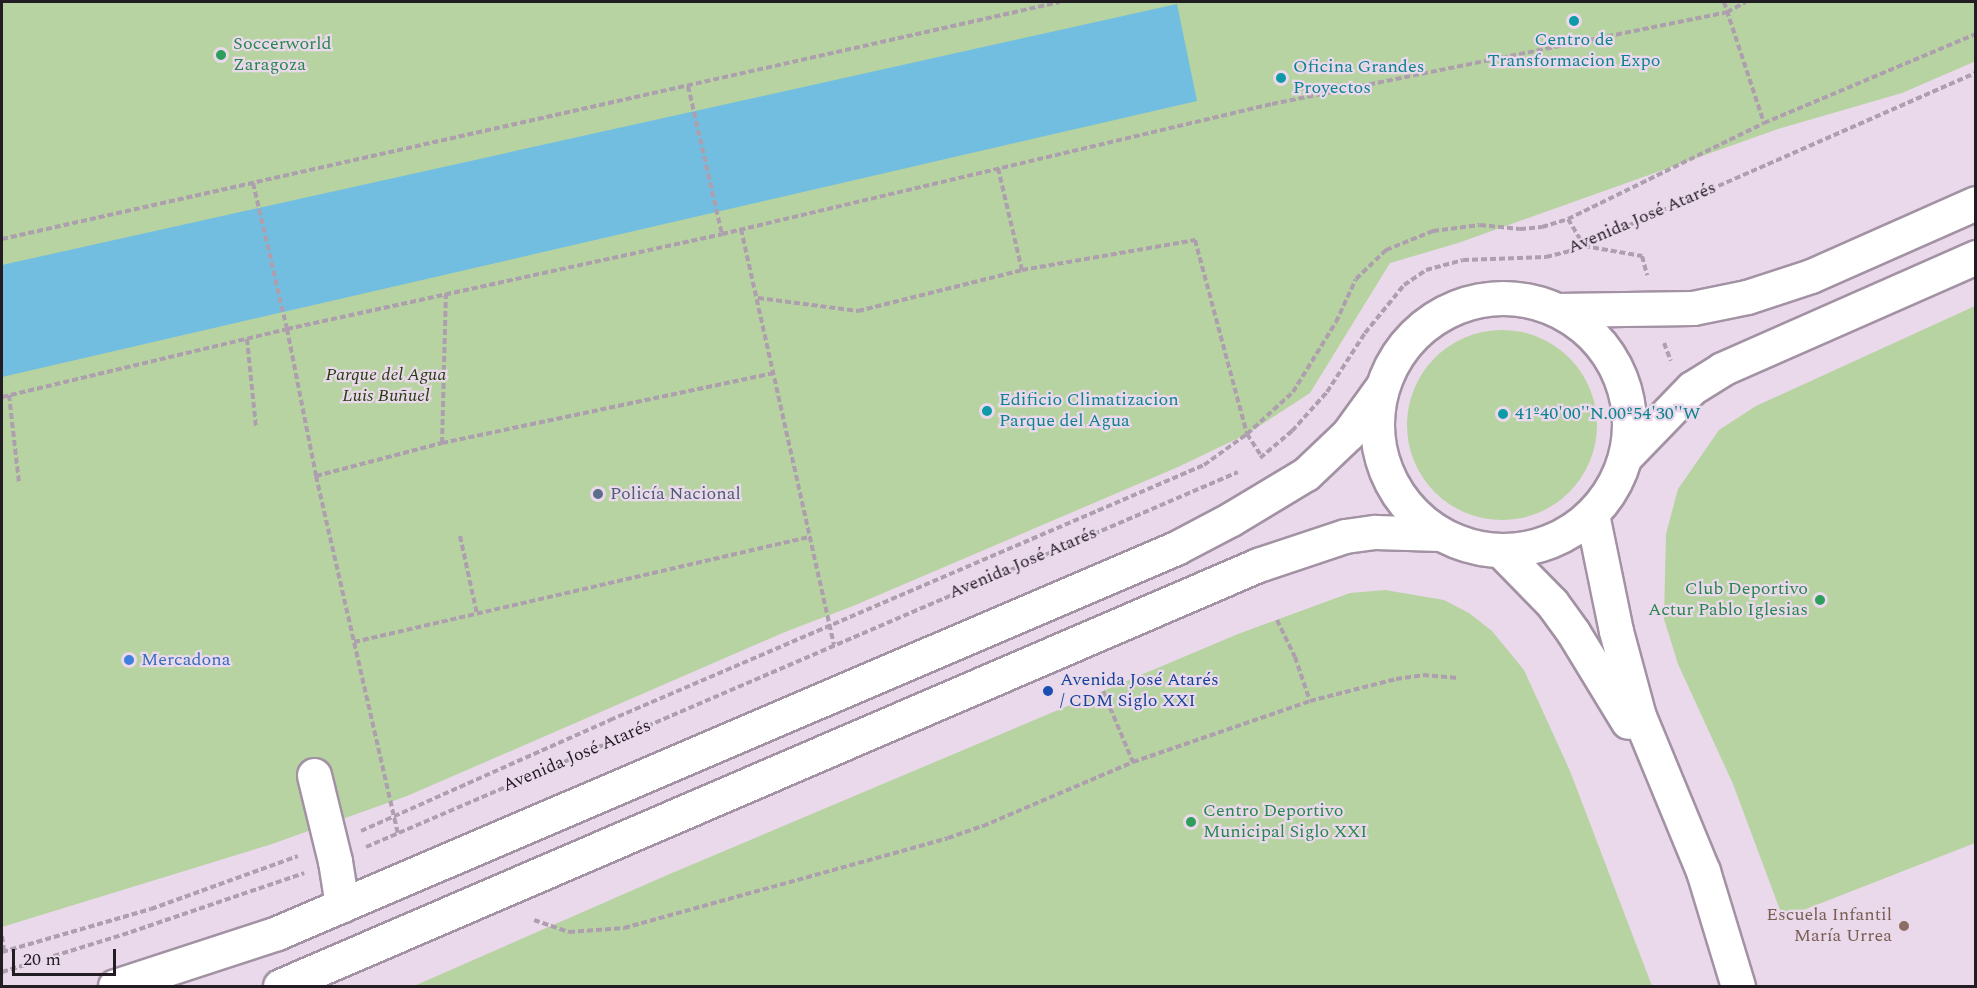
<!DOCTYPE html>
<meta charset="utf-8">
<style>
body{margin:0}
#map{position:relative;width:1977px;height:988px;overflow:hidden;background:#ead8eb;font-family:Spectral,serif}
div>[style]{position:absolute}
.green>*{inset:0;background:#b7d3a1}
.round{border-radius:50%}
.water>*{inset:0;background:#72bee0}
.path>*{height:4px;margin-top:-2px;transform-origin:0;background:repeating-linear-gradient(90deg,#ae9faf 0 6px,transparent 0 9px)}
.roads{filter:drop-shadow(2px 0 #a292a3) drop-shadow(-2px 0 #a292a3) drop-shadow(0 2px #a292a3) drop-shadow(0 -2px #a292a3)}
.minor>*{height:33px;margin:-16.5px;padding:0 16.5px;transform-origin:16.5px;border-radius:16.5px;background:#fff}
.major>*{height:33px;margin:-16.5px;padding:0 16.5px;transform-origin:16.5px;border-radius:16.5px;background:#fff}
.major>.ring{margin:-16.5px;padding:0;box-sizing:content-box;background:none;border:33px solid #fff;border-radius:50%}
.dots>*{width:16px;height:16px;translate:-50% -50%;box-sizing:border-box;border:3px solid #ead8eb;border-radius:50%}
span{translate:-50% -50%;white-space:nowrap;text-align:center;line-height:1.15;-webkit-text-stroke:4.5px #ead8eb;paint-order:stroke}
.culture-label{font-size:18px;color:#0d838f}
.left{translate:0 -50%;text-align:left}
.leisure-label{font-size:18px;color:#27864d}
.right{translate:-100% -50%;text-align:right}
.street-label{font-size:18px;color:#221c23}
.park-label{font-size:18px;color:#283d12;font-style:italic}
.service-label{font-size:18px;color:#4e5e75}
.shop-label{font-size:18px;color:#366cbe}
.transit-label{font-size:18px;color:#164399}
.education-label{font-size:18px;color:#785e54}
.frame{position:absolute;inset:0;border:3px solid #221c23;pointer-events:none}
.scale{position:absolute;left:12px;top:949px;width:104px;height:27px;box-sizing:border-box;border:3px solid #221c23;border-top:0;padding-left:8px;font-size:18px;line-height:21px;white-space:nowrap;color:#221c23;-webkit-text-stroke:4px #ead8eb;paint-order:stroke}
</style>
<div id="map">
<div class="green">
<i style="clip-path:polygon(2px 2px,1975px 2px,1976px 61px,1902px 93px,1778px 129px,1458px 243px,1390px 263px,1310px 393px,1247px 434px,1178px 467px,853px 606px,785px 632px,407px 796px,269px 845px,2px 927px)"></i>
<i style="clip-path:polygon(1975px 306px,1975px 843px,1783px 918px,1733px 784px,1678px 664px,1664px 619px,1666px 534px,1678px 489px,1719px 430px,1756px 406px)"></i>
<i class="round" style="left:1407px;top:330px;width:190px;height:190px"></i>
<i style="clip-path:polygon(1385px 590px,1444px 600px,1469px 613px,1492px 631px,1524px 670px,1570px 771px,1652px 986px,414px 986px,672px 873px,1238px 634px,1350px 593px)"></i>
</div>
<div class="water">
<i style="clip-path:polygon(1177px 4px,1197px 101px,2px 377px,2px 265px)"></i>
</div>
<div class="path">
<i style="left:1724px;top:2px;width:127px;rotate:71.7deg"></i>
<i style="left:688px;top:86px;width:152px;rotate:77.1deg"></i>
<i style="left:998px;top:168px;width:105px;rotate:76.8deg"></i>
<i style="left:253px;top:183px;width:150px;rotate:76.9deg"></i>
<i style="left:287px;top:329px;width:150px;rotate:78.8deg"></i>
<i style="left:316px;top:476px;width:366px;rotate:77.1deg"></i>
<i style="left:1568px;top:219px;width:31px;rotate:59deg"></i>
<i style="left:1584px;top:246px;width:59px;rotate:9.8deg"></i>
<i style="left:1642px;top:256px;width:20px;rotate:75deg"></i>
<i style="left:741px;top:229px;width:426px;rotate:77.4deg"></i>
<i style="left:2px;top:239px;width:1084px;rotate:-12.63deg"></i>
<i style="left:758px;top:298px;width:101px;rotate:7.4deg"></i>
<i style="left:858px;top:311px;width:169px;rotate:-14deg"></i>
<i style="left:1022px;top:270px;width:176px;rotate:-9.8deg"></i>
<i style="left:1195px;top:240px;width:201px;rotate:75deg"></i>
<i style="left:1247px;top:434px;width:27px;rotate:57deg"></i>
<i style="left:247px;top:339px;width:89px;rotate:84.2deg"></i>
<i style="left:1664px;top:343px;width:19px;rotate:69deg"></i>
<i style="left:9px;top:395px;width:89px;rotate:83.5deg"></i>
<i style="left:2px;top:397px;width:293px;rotate:-13.4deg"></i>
<i style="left:287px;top:329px;width:445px;rotate:-12.3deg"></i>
<i style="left:722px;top:234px;width:565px;rotate:-13.3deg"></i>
<i style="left:1272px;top:104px;width:464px;rotate:-11.4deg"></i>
<i style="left:1727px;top:12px;width:21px;rotate:-28deg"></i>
<i style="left:442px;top:443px;width:149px;rotate:-88.5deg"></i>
<i style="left:1260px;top:458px;width:42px;rotate:-40.2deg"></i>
<i style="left:1292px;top:431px;width:52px;rotate:-48.1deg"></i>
<i style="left:1327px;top:392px;width:70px;rotate:-57.2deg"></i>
<i style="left:1365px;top:333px;width:62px;rotate:-50.9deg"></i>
<i style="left:1404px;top:285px;width:27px;rotate:-34deg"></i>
<i style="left:1426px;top:270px;width:38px;rotate:-15deg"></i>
<i style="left:1463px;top:260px;width:83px;rotate:-2.1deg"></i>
<i style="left:1546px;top:257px;width:25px;rotate:-14deg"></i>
<i style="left:1570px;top:251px;width:443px;rotate:-23.7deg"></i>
<i style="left:316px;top:476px;width:130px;rotate:-14.7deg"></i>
<i style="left:442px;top:443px;width:339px;rotate:-11.9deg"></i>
<i style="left:460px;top:536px;width:80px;rotate:77.7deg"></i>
<i style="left:1277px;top:620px;width:41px;rotate:64.1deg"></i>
<i style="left:1295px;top:657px;width:46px;rotate:71.2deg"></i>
<i style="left:354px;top:642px;width:467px;rotate:-13deg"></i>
<i style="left:1103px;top:691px;width:77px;rotate:67.1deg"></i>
<i style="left:361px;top:831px;width:273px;rotate:-24deg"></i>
<i style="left:610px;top:720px;width:646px;rotate:-23.23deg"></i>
<i style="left:1204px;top:465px;width:53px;rotate:-35.8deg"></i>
<i style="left:1247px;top:434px;width:62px;rotate:-42.4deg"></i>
<i style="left:1293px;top:392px;width:82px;rotate:-58.4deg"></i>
<i style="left:1336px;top:322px;width:47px;rotate:-65.1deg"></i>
<i style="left:1356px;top:279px;width:42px;rotate:-44deg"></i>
<i style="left:1386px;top:250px;width:51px;rotate:-22deg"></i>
<i style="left:1433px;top:231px;width:47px;rotate:-7.3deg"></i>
<i style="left:1480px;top:225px;width:40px;rotate:5.7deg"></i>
<i style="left:1520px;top:229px;width:22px;rotate:-5deg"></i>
<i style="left:1542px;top:227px;width:27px;rotate:-17deg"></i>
<i style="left:1568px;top:219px;width:218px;rotate:-26.1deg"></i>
<i style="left:1764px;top:123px;width:230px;rotate:-22.8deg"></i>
<i style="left:366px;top:847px;width:949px;rotate:-23.27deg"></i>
<i style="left:534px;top:920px;width:37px;rotate:19deg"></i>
<i style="left:569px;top:932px;width:55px;rotate:-4.2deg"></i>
<i style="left:624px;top:928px;width:336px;rotate:-15.5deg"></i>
<i style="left:948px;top:838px;width:37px;rotate:-19deg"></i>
<i style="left:983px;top:826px;width:163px;rotate:-23.1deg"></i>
<i style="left:1133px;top:762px;width:187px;rotate:-19deg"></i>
<i style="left:1310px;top:701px;width:89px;rotate:-14.3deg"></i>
<i style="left:1396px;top:679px;width:27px;rotate:-8deg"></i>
<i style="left:1423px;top:675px;width:35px;rotate:5deg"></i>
<i style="left:2px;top:936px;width:15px;rotate:82deg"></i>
<i style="left:2px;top:952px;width:155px;rotate:-16.1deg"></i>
<i style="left:151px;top:909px;width:156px;rotate:-19.8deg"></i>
<i style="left:2px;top:972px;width:135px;rotate:-17.2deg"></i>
<i style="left:131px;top:932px;width:183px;rotate:-18.8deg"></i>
</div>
<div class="roads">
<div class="minor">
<i style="left:1592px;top:514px;width:119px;rotate:78.4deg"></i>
<i style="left:1616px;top:631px;width:88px;rotate:74.9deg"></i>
<i style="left:1639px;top:716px;width:168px;rotate:67.6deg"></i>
<i style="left:1703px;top:871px;width:120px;rotate:73.1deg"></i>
<i style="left:1501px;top:551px;width:73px;rotate:45.6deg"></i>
<i style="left:1552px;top:603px;width:36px;rotate:54deg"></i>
<i style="left:1573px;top:632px;width:105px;rotate:58.6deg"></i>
<i style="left:314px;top:775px;width:89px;rotate:76.3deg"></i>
<i style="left:335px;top:861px;width:45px;rotate:81deg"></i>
</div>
<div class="major">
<i class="ring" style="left:1377px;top:298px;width:219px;height:219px"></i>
<i style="left:1557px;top:310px;width:136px;rotate:-0.8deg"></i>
<i style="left:1693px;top:308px;width:55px;rotate:-11.5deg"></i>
<i style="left:1747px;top:297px;width:67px;rotate:-18.2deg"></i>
<i style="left:1811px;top:276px;width:180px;rotate:-23.9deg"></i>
<i style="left:1626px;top:456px;width:95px;rotate:-45.9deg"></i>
<i style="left:1692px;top:388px;width:36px;rotate:-32deg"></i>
<i style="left:1722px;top:369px;width:278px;rotate:-23.8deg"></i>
<i style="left:115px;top:986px;width:170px;rotate:-18.1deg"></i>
<i style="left:277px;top:933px;width:978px;rotate:-23.18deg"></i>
<i style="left:1176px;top:548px;width:62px;rotate:-27.8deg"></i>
<i style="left:1231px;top:519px;width:87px;rotate:-31deg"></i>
<i style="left:1306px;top:474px;width:58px;rotate:-43.6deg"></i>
<i style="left:1348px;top:434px;width:58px;rotate:-54.1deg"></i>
<i style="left:280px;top:986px;width:1065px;rotate:-23.29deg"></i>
<i style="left:1258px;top:565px;width:92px;rotate:-18.4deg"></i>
<i style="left:1345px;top:536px;width:30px;rotate:-8deg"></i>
<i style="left:1375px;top:532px;width:65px;rotate:1.8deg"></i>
</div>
</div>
<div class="dots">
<i style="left:1574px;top:21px;background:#0f9aa8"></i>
<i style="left:221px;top:55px;background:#2e9e5b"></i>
<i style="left:1281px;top:78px;background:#0f9aa8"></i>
<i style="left:987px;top:411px;background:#0f9aa8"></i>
<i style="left:1503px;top:414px;background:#0f9aa8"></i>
<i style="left:598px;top:494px;background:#5c6f8a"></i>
<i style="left:1820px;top:600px;background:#2e9e5b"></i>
<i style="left:129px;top:660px;background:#3f7fe0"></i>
<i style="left:1048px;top:691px;background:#1a4fb4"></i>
<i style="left:1191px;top:822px;background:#2e9e5b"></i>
<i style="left:1904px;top:926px;background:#8d6e63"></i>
</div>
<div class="culture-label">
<span style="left:1574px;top:51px">Centro de<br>Transformacion Expo</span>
<span class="left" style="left:1293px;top:78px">Oficina Grandes<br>Proyectos</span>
<span class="left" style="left:999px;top:411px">Edificio Climatizacion<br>Parque del Agua</span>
<span class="left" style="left:1515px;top:414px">41º40'00''N.00º54'30''W</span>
</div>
<div class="leisure-label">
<span class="left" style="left:233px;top:55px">Soccerworld<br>Zaragoza</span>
<span class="right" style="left:1808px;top:600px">Club Deportivo<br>Actur Pablo Iglesias</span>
<span class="left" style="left:1203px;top:822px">Centro Deportivo<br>Municipal Siglo XXI</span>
</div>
<div class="street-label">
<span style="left:1642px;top:218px;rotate:-23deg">Avenida José Atarés</span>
<span style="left:1023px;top:563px;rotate:-23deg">Avenida José Atarés</span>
<span style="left:577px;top:756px;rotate:-23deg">Avenida José Atarés</span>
</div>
<div class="park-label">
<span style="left:386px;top:386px">Parque del Agua<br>Luis Buñuel</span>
</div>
<div class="service-label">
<span class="left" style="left:610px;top:494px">Policía Nacional</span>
</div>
<div class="shop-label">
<span class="left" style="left:141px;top:660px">Mercadona</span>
</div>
<div class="transit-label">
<span class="left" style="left:1060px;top:691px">Avenida José Atarés<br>/ CDM Siglo XXI</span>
</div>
<div class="education-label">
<span class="right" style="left:1892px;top:926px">Escuela Infantil<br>María Urrea</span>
</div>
<div class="frame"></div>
<div class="scale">20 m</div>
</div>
